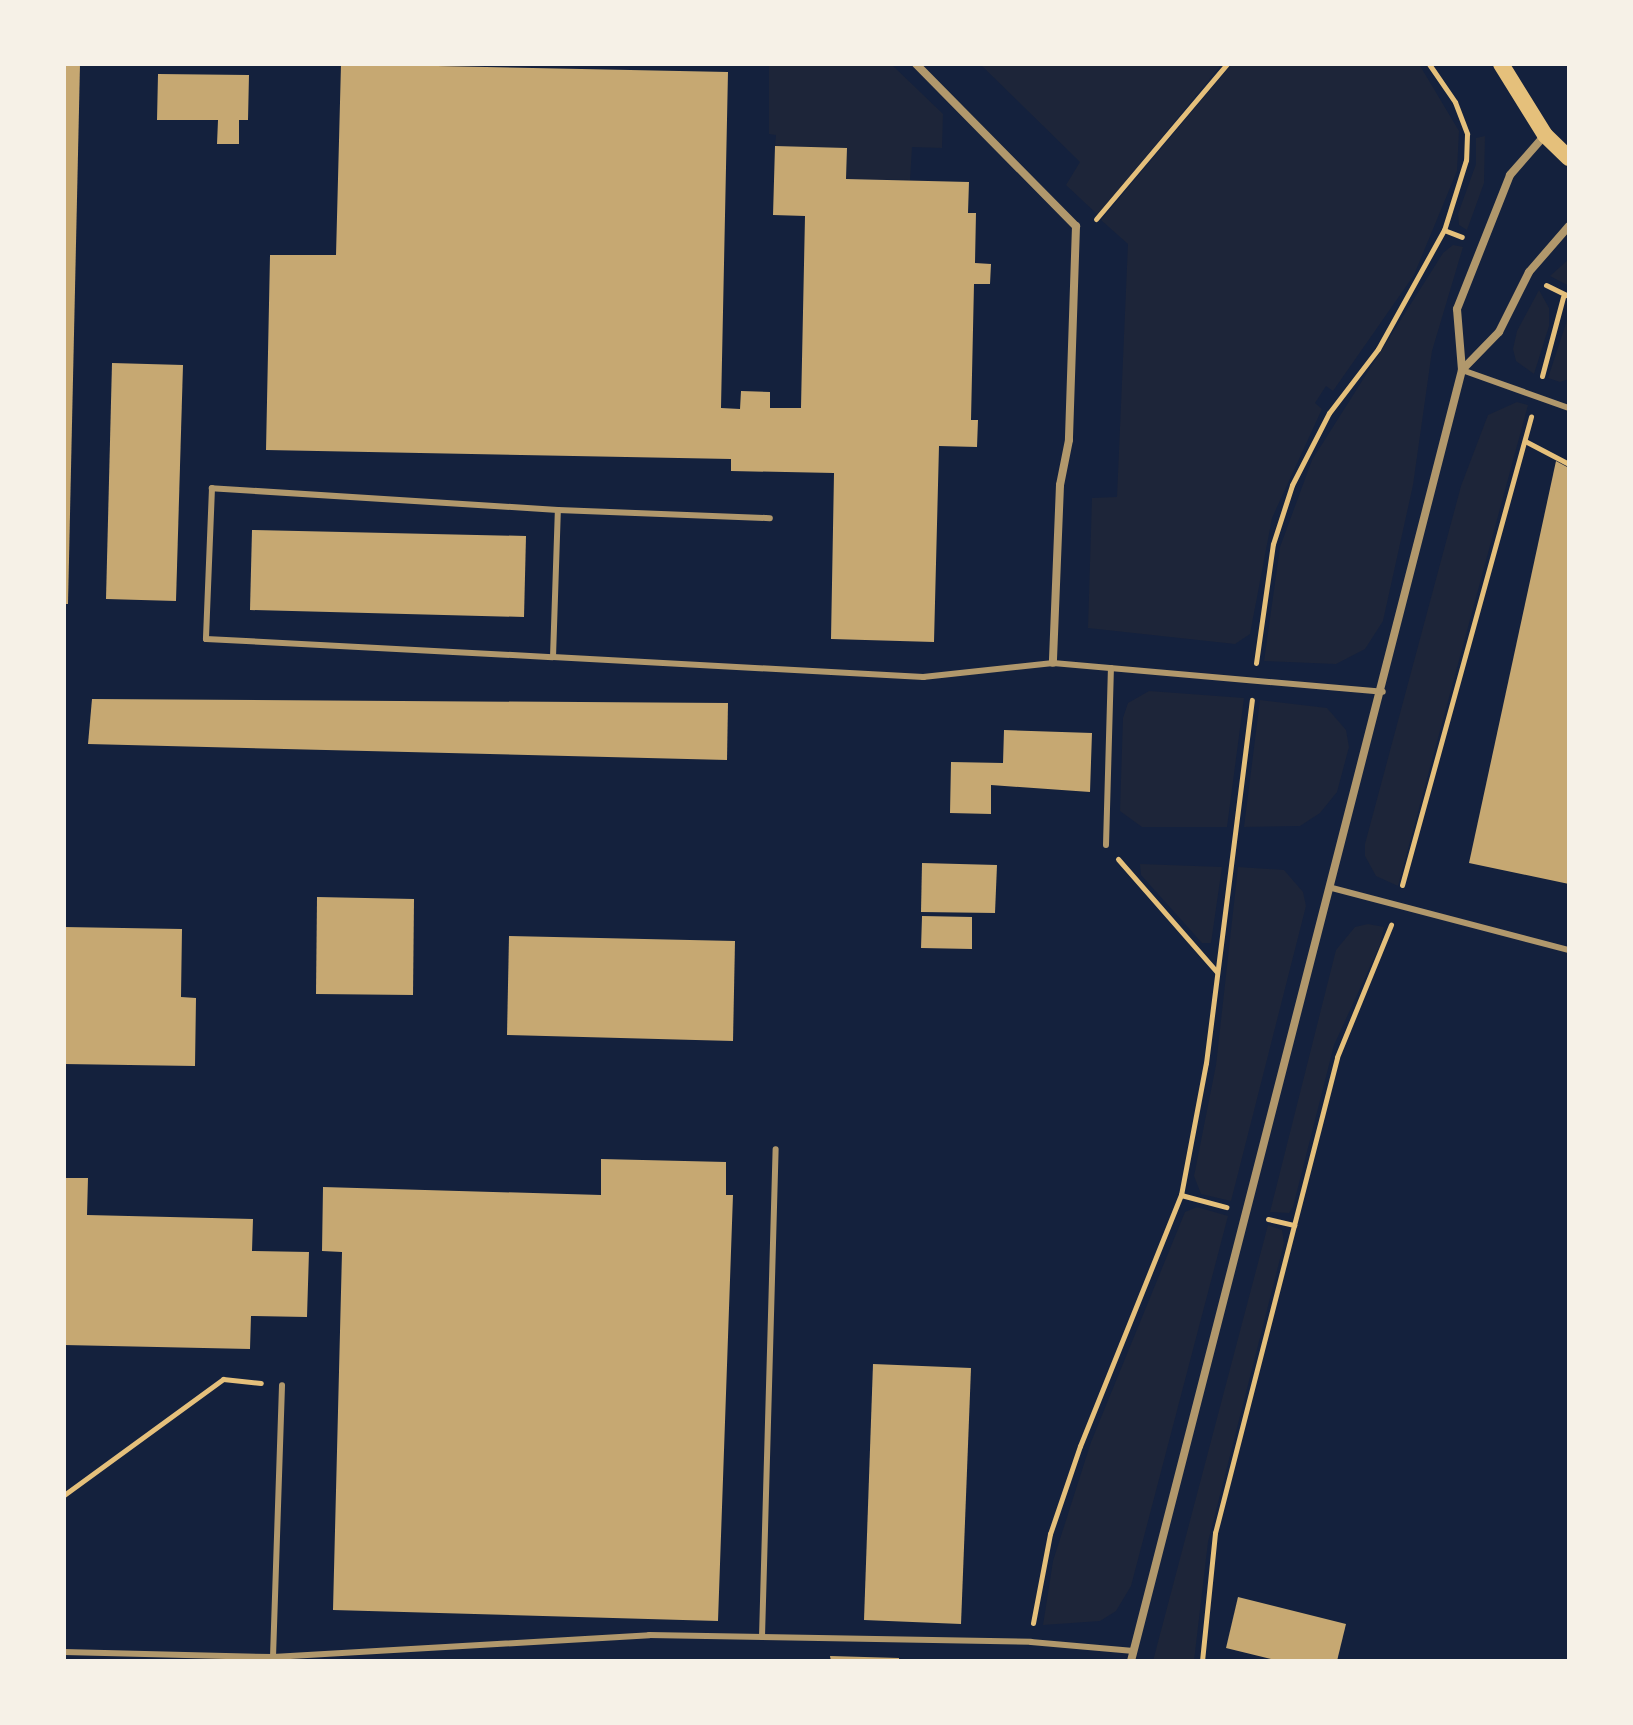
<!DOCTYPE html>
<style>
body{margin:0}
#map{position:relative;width:1633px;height:1725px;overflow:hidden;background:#14213d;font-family:"Roboto Condensed",sans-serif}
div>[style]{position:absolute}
.green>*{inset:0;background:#1d2539}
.building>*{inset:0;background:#c6a872}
.path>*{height:5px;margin:-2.5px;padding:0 2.5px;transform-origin:2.5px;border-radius:2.5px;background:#e5c07b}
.service>*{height:6px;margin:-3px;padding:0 3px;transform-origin:3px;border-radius:3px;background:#b1986c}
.minor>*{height:8px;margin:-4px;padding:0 4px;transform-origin:4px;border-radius:4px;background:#b1986c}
.secondary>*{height:16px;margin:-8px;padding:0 8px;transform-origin:8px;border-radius:8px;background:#e5c07b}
span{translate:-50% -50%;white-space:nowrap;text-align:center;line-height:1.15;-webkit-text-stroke:6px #f6f1e7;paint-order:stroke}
.frame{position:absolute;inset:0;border:66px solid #f6f1e7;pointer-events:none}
</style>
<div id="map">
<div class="green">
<i style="clip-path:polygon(769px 64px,891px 64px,943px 114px,942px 148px,912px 147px,910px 180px,846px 179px,847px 148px,775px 146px,776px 135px,769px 134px)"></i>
<i style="clip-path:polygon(980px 64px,1222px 64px,1098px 215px,1066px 185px,1080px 162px)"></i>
<i style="clip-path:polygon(1232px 64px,1419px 64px,1459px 131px,1457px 171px,1414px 275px,1333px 391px,1326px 386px,1315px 403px,1322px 409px,1272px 518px,1250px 634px,1235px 644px,1088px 628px,1092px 498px,1117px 497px,1128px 244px,1101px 220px)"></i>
<i style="clip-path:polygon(1485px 136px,1484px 183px,1467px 230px,1459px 225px,1458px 214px,1476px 164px,1476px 138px)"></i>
<i style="clip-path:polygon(1453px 245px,1463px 247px,1432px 351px,1413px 485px,1383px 621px,1365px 649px,1336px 664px,1264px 661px,1280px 547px,1312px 460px,1443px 253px)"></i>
<i style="clip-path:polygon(1569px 259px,1569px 286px,1550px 276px)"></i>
<i style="clip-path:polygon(1539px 290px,1549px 308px,1549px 326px,1534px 374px,1516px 361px,1513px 349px,1517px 331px)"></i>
<i style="clip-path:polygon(1569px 314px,1569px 379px,1560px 382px,1548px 378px)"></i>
<i style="clip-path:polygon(1517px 402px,1528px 405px,1398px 886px,1376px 876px,1365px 856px,1365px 844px,1461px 486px,1488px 415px)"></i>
<i style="clip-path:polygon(1149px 691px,1244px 698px,1227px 827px,1142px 827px,1120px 811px,1123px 718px,1128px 703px)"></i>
<i style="clip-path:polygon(1260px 700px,1327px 708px,1346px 730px,1349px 747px,1337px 792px,1320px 813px,1300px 826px,1244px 827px)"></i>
<i style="clip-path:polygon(1140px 864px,1222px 867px,1211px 943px,1202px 943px,1141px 875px)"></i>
<i style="clip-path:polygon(1238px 867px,1284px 870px,1303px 892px,1306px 906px,1231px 1201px,1201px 1194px,1194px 1176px,1216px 1065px)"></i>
<i style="clip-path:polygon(1368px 924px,1384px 927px,1380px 945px,1334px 1045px,1293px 1207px,1289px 1213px,1270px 1212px,1336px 950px,1355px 927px)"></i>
<i style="clip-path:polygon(1197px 1207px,1228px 1216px,1131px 1586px,1116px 1611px,1100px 1621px,1043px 1625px,1053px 1561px,1091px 1442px,1185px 1212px)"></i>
<i style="clip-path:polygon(1268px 1225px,1282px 1230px,1284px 1243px,1208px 1542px,1194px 1661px,1153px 1661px)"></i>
</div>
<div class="building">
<i style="clip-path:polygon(64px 64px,80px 64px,68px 604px,64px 604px)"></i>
<i style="clip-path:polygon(341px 64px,728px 72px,721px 408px,740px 409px,741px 391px,770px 392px,770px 408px,801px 408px,805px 216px,773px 215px,775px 146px,847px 148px,846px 179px,969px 182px,968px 213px,976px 213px,975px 263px,991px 264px,990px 284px,974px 284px,971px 420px,978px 420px,977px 447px,939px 446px,934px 642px,831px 639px,834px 473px,731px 471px,731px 459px,266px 450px,270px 255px,336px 255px)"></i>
<i style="clip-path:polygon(158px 74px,249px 75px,248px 120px,239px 120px,239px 144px,217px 144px,218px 120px,157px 120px)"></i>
<i style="clip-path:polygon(112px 363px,183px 365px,176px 601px,106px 599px)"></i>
<i style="clip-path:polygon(1556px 461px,1569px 468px,1569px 884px,1469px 863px)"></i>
<i style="clip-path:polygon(252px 530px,526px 536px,524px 617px,250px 610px)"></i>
<i style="clip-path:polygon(92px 699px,728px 703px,727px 760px,88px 744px)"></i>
<i style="clip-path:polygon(1004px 730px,1092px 733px,1090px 792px,991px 785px,991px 814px,950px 813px,951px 762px,1003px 763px)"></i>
<i style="clip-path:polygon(922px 863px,997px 865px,995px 913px,921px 912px)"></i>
<i style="clip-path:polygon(317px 897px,414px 899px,413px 995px,316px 994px)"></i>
<i style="clip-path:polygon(922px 916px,972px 917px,972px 949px,921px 948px)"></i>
<i style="clip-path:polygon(64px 927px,182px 929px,181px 997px,196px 998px,195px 1066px,64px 1064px)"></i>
<i style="clip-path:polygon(509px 936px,735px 941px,733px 1041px,507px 1035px)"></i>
<i style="clip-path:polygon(601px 1159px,726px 1162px,726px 1195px,733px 1195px,718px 1621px,333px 1610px,342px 1252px,322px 1251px,323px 1187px,601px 1195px)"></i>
<i style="clip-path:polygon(64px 1178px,88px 1178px,87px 1215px,253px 1219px,252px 1251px,309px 1252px,307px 1317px,251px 1316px,250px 1349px,64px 1345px)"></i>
<i style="clip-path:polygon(873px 1364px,971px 1368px,961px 1624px,864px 1620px)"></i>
<i style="clip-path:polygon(1238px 1597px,1346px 1624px,1337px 1661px,1279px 1661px,1226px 1648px)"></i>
<i style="clip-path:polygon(830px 1656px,899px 1658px,899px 1661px,831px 1661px)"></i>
</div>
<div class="path">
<i style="left:1429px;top:64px;width:46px;rotate:55.6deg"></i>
<i style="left:1455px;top:102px;width:34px;rotate:69deg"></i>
<i style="left:1467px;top:134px;width:26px;rotate:92deg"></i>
<i style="left:1466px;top:160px;width:73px;rotate:107.4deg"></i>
<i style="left:1444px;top:230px;width:19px;rotate:21deg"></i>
<i style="left:1096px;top:219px;width:203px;rotate:-49.8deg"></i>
<i style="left:1546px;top:285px;width:25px;rotate:26deg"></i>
<i style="left:1542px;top:376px;width:82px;rotate:-75.1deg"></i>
<i style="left:1525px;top:441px;width:50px;rotate:27.6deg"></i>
<i style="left:1256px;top:663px;width:120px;rotate:-81.9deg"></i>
<i style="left:1273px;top:544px;width:62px;rotate:-72.1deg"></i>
<i style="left:1292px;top:485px;width:81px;rotate:-62.8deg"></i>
<i style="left:1329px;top:413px;width:81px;rotate:-52.6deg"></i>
<i style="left:1378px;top:349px;width:136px;rotate:-61deg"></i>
<i style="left:1118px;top:859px;width:150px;rotate:48.8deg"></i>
<i style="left:1402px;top:885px;width:486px;rotate:-74.6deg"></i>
<i style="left:1181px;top:1195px;width:47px;rotate:14.9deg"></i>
<i style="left:1268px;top:1219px;width:27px;rotate:13deg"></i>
<i style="left:64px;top:1495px;width:197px;rotate:-36.1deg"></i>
<i style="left:223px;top:1379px;width:38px;rotate:6deg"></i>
<i style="left:1033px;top:1623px;width:91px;rotate:-79.2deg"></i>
<i style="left:1050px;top:1534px;width:93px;rotate:-71.2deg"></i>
<i style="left:1080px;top:1446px;width:271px;rotate:-68.1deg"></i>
<i style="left:1181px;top:1195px;width:134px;rotate:-79.3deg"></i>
<i style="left:1206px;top:1063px;width:366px;rotate:-82.8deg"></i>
<i style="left:1202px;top:1661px;width:129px;rotate:-84.2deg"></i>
<i style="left:1215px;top:1533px;width:491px;rotate:-75.6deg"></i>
<i style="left:1337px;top:1057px;width:143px;rotate:-67.8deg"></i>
</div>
<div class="service">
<i style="left:1462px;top:370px;width:114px;rotate:19.6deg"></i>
<i style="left:558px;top:510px;width:212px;rotate:2.2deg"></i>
<i style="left:553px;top:657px;width:147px;rotate:-88.1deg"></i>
<i style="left:558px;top:510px;width:347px;rotate:-176.4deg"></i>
<i style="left:212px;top:488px;width:151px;rotate:92.3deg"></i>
<i style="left:206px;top:639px;width:347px;rotate:3deg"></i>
<i style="left:553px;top:657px;width:371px;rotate:3.1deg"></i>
<i style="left:923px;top:677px;width:131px;rotate:-6.1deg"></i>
<i style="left:1053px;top:663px;width:331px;rotate:5deg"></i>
<i style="left:1106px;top:845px;width:177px;rotate:-88.4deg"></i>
<i style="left:1332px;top:888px;width:245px;rotate:14.7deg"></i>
<i style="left:762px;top:1637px;width:488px;rotate:-88.4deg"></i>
<i style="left:64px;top:1652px;width:209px;rotate:1.4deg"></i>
<i style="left:273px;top:1657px;width:377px;rotate:-3.3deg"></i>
<i style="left:649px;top:1635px;width:382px;rotate:1deg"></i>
<i style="left:1031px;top:1642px;width:103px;rotate:5deg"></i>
<i style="left:273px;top:1657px;width:272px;rotate:-88.1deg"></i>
</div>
<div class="minor">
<i style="left:916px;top:64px;width:228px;rotate:45.4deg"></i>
<i style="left:1076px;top:226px;width:214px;rotate:91.9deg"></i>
<i style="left:1069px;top:440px;width:46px;rotate:101.3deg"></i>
<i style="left:1060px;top:485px;width:178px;rotate:92.3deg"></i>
<i style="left:1462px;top:370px;width:53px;rotate:-45.8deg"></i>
<i style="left:1499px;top:332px;width:67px;rotate:-63.4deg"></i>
<i style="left:1529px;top:272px;width:61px;rotate:-49deg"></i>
<i style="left:1131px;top:1661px;width:1333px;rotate:-75.62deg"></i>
<i style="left:1462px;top:370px;width:61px;rotate:-94.7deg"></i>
<i style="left:1457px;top:309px;width:144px;rotate:-68.4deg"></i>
<i style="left:1510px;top:175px;width:53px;rotate:-48.8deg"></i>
</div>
<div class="secondary">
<i style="left:1501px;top:64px;width:84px;rotate:58.2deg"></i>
<i style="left:1545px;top:135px;width:33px;rotate:44deg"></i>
</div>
<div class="frame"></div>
</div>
